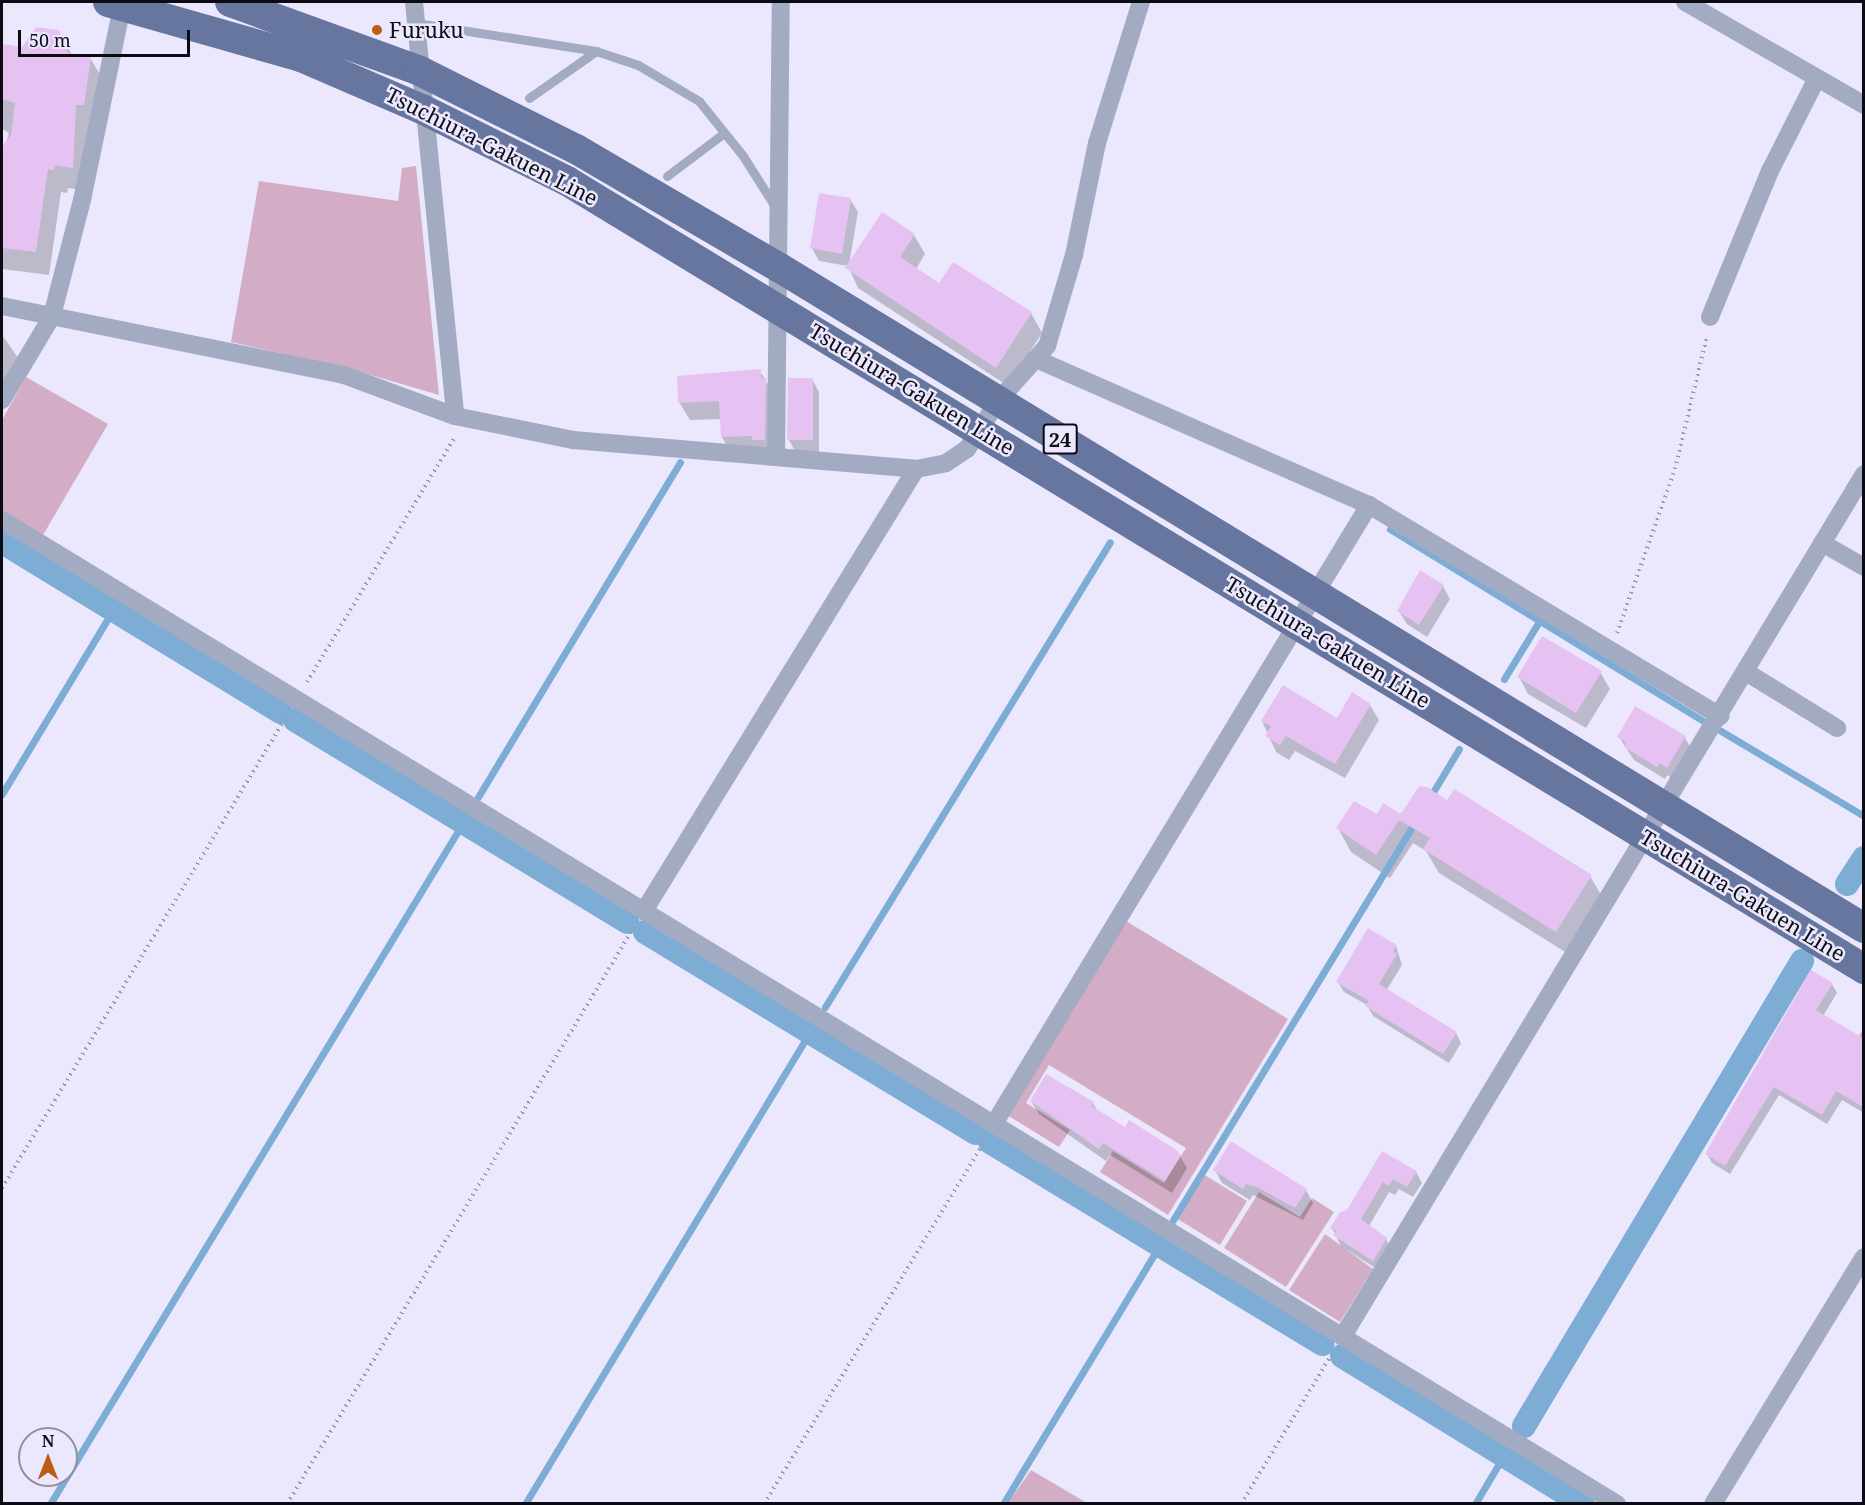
<!DOCTYPE html>
<style>
body{margin:0}
#map{position:relative;width:1865px;height:1505px;overflow:hidden;background:#ebe8fe;font-family:"Noto Serif",serif}
div>[style]{position:absolute}
.green>*{inset:0;background:#d3adc5}
.shadow>*{inset:0;background:#0003}
.stream>*{height:7px;margin:-3.5px;padding:0 3.5px;transform-origin:3.5px;border-radius:3.5px;background:#7dacd5}
.canal>*{height:24px;margin:-12px;padding:0 12px;transform-origin:12px;border-radius:12px;background:#7dacd5}
.building>*{inset:0;background:#e6c2f3}
.path>*{height:4px;margin-top:-2px;transform-origin:0;background:repeating-linear-gradient(90deg,#9a98a9 0 1.5px,transparent 0 6px)}
.lane>*{height:9px;margin:-4.5px;padding:0 4.5px;transform-origin:4.5px;border-radius:4.5px;background:#a3abc3}
.street>*{height:18px;margin:-9px;padding:0 9px;transform-origin:9px;border-radius:9px;background:#a3abc3}
.primary>*{height:30px;margin:-15px;padding:0 15px;transform-origin:15px;border-radius:15px;background:#67769f}
.dots>*{width:16px;height:16px;translate:-50% -50%;box-sizing:border-box;border:3px solid #ebe8fe;border-radius:50%}
span{translate:-50% -50%;white-space:nowrap;text-align:center;line-height:1.15;-webkit-text-stroke:5px #ebe8fe;paint-order:stroke}
.shield-label span{padding:2px 4px;background:#ebe8fe;border:2px solid;border-radius:4px;-webkit-text-stroke-width:0}
.shield-label{font-size:20px;color:#0c0b13;font-weight:700}
.poi-label{font-size:21px;color:#0c0b13}
.left{translate:0 -50%;text-align:left}
.street-label{font-size:21px;color:#0c0b13}
.frame{position:absolute;inset:0;border:3px solid #0c0b13;pointer-events:none}
.north{position:absolute;left:18px;top:1427px;width:60px;height:60px;box-sizing:border-box;background:#ebe8fe;border:2px solid #9290a0;border-radius:50%;rotate:0deg;font-size:16px;font-weight:700;line-height:24px;text-align:center;color:#0c0b13}
.north::after{content:'';display:block;margin:auto;width:21px;height:27px;background:#bc5d13;clip-path:polygon(50% 0,100% 100%,50% 72%,0 100%)}
.scale{position:absolute;left:18px;top:30px;width:172px;height:27px;box-sizing:border-box;border:3px solid #0c0b13;border-top:0;padding-left:8px;font-size:18px;line-height:21px;white-space:nowrap;color:#0c0b13;-webkit-text-stroke:4px #ebe8fe;paint-order:stroke}
</style>
<div id="map">
<div class="green">
<i style="clip-path:polygon(416px 166px,439px 395px,347px 368px,231px 342px,259px 181px,398px 201px,402px 168px)"></i>
<i style="clip-path:polygon(26px 377px,108px 424px,43px 535px,2px 511px,2px 420px)"></i>
<i style="clip-path:polygon(1126px 921px,1288px 1019px,1168px 1215px,1100px 1172px,1113px 1151px,1164px 1183px,1186px 1148px,1049px 1065px,1026px 1103px,1070px 1130px,1059px 1147px,1007px 1115px)"></i>
<i style="clip-path:polygon(1203px 1174px,1247px 1201px,1220px 1245px,1176px 1218px)"></i>
<i style="clip-path:polygon(1259px 1192px,1300px 1217px,1312px 1198px,1334px 1212px,1286px 1287px,1224px 1248px)"></i>
<i style="clip-path:polygon(1325px 1234px,1373px 1269px,1340px 1322px,1289px 1290px)"></i>
<i style="clip-path:polygon(1031px 1470px,1087px 1503px,1008px 1503px)"></i>
</div>
<div class="shadow">
<i style="clip-path:polygon(58px 31px,72px 55px,90px 58px,104px 81px,85px 190px,68px 188px,67px 193px,61px 192px,49px 275px,2px 269px,2px 169px,7px 170px,5px 146px,9px 133px,2px 129px,2px 46px,23px 49px)"></i>
<i style="clip-path:polygon(850px 199px,858px 212px,849px 265px,914px 235px,925px 254px,916px 269px,940px 285px,1031px 313px,1042px 333px,1008px 386px,858px 288px,848px 266px,819px 261px,812px 248px)"></i>
<i style="clip-path:polygon(2px 335px,19px 359px,2px 393px)"></i>
<i style="clip-path:polygon(760px 371px,775px 397px,774px 458px,732px 455px,722px 437px,721px 419px,690px 420px,679px 402px)"></i>
<i style="clip-path:polygon(790px 379px,812px 379px,819px 392px,819px 453px,796px 453px,789px 440px)"></i>
<i style="clip-path:polygon(1443px 586px,1450px 599px,1427px 637px,1407px 624px,1399px 611px)"></i>
<i style="clip-path:polygon(1600px 672px,1610px 689px,1586px 728px,1528px 694px,1519px 677px)"></i>
<i style="clip-path:polygon(1370px 705px,1379px 720px,1345px 778px,1295px 751px,1289px 760px,1276px 752px,1262px 721px,1337px 720px)"></i>
<i style="clip-path:polygon(1619px 737px,1685px 738px,1692px 750px,1675px 780px,1667px 775px,1665px 779px,1634px 760px)"></i>
<i style="clip-path:polygon(1447px 802px,1590px 876px,1604px 900px,1570px 955px,1439px 873px,1426px 851px,1413px 843px,1390px 878px,1351px 852px,1338px 828px)"></i>
<i style="clip-path:polygon(1396px 946px,1402px 965px,1386px 991px,1456px 1033px,1461px 1043px,1449px 1063px,1373px 1016px,1367px 1005px,1344px 992px,1338px 982px)"></i>
<i style="clip-path:polygon(1832px 984px,1837px 993px,1823px 1016px,1858px 1037px,1864px 1029px,1864px 1113px,1842px 1100px,1827px 1124px,1779px 1095px,1730px 1174px,1712px 1163px,1707px 1154px)"></i>
<i style="clip-path:polygon(1031px 1101px,1093px 1103px,1098px 1112px,1125px 1129px,1180px 1156px,1187px 1168px,1172px 1193px,1110px 1155px,1106px 1161px,1039px 1114px)"></i>
<i style="clip-path:polygon(1383px 1153px,1416px 1172px,1422px 1183px,1413px 1197px,1399px 1189px,1395px 1195px,1389px 1192px,1369px 1226px,1386px 1239px,1392px 1249px,1380px 1271px,1341px 1246px,1332px 1228px,1348px 1211px)"></i>
<i style="clip-path:polygon(1215px 1170px,1306px 1190px,1313px 1203px,1303px 1220px,1253px 1195px,1250px 1200px,1222px 1183px)"></i>
</div>
<div class="stream">
<i style="left:1390px;top:529px;width:372px;rotate:31.5deg"></i>
<i style="left:1504px;top:679px;width:66px;rotate:-58.7deg"></i>
<i style="left:1721px;top:731px;width:166px;rotate:30.7deg"></i>
<i style="left:2px;top:794px;width:215px;rotate:-58.9deg"></i>
<i style="left:478px;top:797px;width:391px;rotate:-58.9deg"></i>
<i style="left:1430px;top:797px;width:56px;rotate:-58.9deg"></i>
<i style="left:825px;top:1007px;width:545px;rotate:-58.5deg"></i>
<i style="left:1173px;top:1220px;width:466px;rotate:-58.7deg"></i>
<i style="left:50px;top:1504px;width:799px;rotate:-58.78deg"></i>
<i style="left:525px;top:1504px;width:551px;rotate:-58.88deg"></i>
<i style="left:1003px;top:1504px;width:305px;rotate:-58.8deg"></i>
<i style="left:1475px;top:1504px;width:57px;rotate:-59.4deg"></i>
</div>
<div class="canal">
<i style="left:2px;top:542px;width:327px;rotate:31.4deg"></i>
<i style="left:295px;top:720px;width:389px;rotate:31.3deg"></i>
<i style="left:1847px;top:884px;width:31px;rotate:-57deg"></i>
<i style="left:645px;top:932px;width:387px;rotate:31.3deg"></i>
<i style="left:990px;top:1142px;width:389px;rotate:31.3deg"></i>
<i style="left:1342px;top:1356px;width:283px;rotate:31.6deg"></i>
<i style="left:1524px;top:1426px;width:542px;rotate:-59.13deg"></i>
</div>
<div class="building">
<i style="clip-path:polygon(36px 27px,59px 30px,68px 53px,91px 57px,84px 105px,76px 105px,73px 168px,55px 165px,54px 170px,48px 169px,36px 252px,2px 248px,3px 145px,11px 135px,15px 103px,2px 99px,2px 44px,22px 47px)"></i>
<i style="clip-path:polygon(819px 193px,851px 198px,842px 254px,810px 248px)"></i>
<i style="clip-path:polygon(882px 212px,915px 234px,900px 257px,939px 283px,953px 262px,1032px 312px,996px 368px,845px 268px)"></i>
<i style="clip-path:polygon(761px 369px,761px 378px,766px 378px,765px 440px,752px 440px,752px 436px,721px 437px,719px 401px,678px 403px,677px 376px)"></i>
<i style="clip-path:polygon(788px 378px,813px 378px,813px 440px,787px 440px)"></i>
<i style="clip-path:polygon(1420px 570px,1444px 585px,1419px 625px,1397px 611px)"></i>
<i style="clip-path:polygon(1542px 636px,1602px 671px,1576px 713px,1517px 677px)"></i>
<i style="clip-path:polygon(1283px 685px,1337px 718px,1352px 692px,1371px 704px,1335px 764px,1286px 736px,1280px 745px,1265px 736px,1271px 726px,1261px 721px)"></i>
<i style="clip-path:polygon(1635px 706px,1686px 736px,1667px 768px,1660px 763px,1657px 767px,1624px 747px,1626px 742px,1617px 737px)"></i>
<i style="clip-path:polygon(1419px 786px,1427px 787px,1447px 800px,1454px 789px,1592px 875px,1556px 932px,1423px 849px,1430px 838px,1399px 820px,1376px 855px,1336px 828px,1354px 801px,1377px 814px,1383px 803px,1401px 814px)"></i>
<i style="clip-path:polygon(1368px 928px,1397px 945px,1393px 951px,1397px 954px,1379px 984px,1457px 1032px,1443px 1054px,1365px 1006px,1369px 1001px,1336px 982px)"></i>
<i style="clip-path:polygon(1811px 970px,1833px 983px,1816px 1010px,1863px 1038px,1863px 1107px,1836px 1091px,1822px 1115px,1774px 1087px,1725px 1166px,1705px 1154px)"></i>
<i style="clip-path:polygon(1046px 1074px,1094px 1102px,1092px 1106px,1125px 1127px,1129px 1120px,1175px 1149px,1181px 1155px,1165px 1181px,1103px 1143px,1099px 1149px,1030px 1101px)"></i>
<i style="clip-path:polygon(1231px 1141px,1307px 1189px,1295px 1208px,1257px 1187px,1246px 1184px,1243px 1189px,1213px 1170px)"></i>
<i style="clip-path:polygon(1382px 1151px,1417px 1171px,1407px 1187px,1393px 1179px,1388px 1186px,1383px 1182px,1361px 1219px,1387px 1238px,1373px 1261px,1333px 1235px,1336px 1231px,1330px 1228px,1340px 1212px,1347px 1210px)"></i>
</div>
<div class="path">
<i style="left:1617px;top:633px;width:174px;rotate:-70.5deg"></i>
<i style="left:1675px;top:469px;width:137px;rotate:-76.5deg"></i>
<i style="left:307px;top:682px;width:286px;rotate:-58.9deg"></i>
<i style="left:2px;top:1188px;width:550px;rotate:-58.91deg"></i>
<i style="left:287px;top:1504px;width:673px;rotate:-58.98deg"></i>
<i style="left:764px;top:1504px;width:426px;rotate:-58.7deg"></i>
<i style="left:1241px;top:1504px;width:175px;rotate:-58.8deg"></i>
</div>
<div class="lane">
<i style="left:416px;top:23px;width:182px;rotate:8.8deg"></i>
<i style="left:596px;top:51px;width:44px;rotate:18.4deg"></i>
<i style="left:638px;top:65px;width:71px;rotate:30.5deg"></i>
<i style="left:699px;top:101px;width:70px;rotate:51.3deg"></i>
<i style="left:743px;top:156px;width:62px;rotate:57.6deg"></i>
<i style="left:529px;top:98px;width:82px;rotate:-35deg"></i>
<i style="left:667px;top:176px;width:71px;rotate:-37deg"></i>
</div>
<div class="street">
<i style="left:414px;top:2px;width:416px;rotate:84.3deg"></i>
<i style="left:1685px;top:2px;width:207px;rotate:29.9deg"></i>
<i style="left:2px;top:306px;width:349px;rotate:11.4deg"></i>
<i style="left:344px;top:375px;width:118px;rotate:20.3deg"></i>
<i style="left:455px;top:416px;width:120px;rotate:11.5deg"></i>
<i style="left:573px;top:440px;width:344px;rotate:4.8deg"></i>
<i style="left:916px;top:469px;width:31px;rotate:-11deg"></i>
<i style="left:946px;top:463px;width:25px;rotate:-34deg"></i>
<i style="left:967px;top:449px;width:57px;rotate:-57.1deg"></i>
<i style="left:998px;top:401px;width:74px;rotate:-48.3deg"></i>
<i style="left:1047px;top:346px;width:95px;rotate:-73.5deg"></i>
<i style="left:1074px;top:255px;width:114px;rotate:-78.4deg"></i>
<i style="left:1097px;top:143px;width:148px;rotate:-72.7deg"></i>
<i style="left:1710px;top:317px;width:158px;rotate:-67.7deg"></i>
<i style="left:1770px;top:171px;width:104px;rotate:-63.2deg"></i>
<i style="left:1036px;top:359px;width:364px;rotate:23.7deg"></i>
<i style="left:1369px;top:505px;width:410px;rotate:31deg"></i>
<i style="left:2px;top:400px;width:98px;rotate:-59.2deg"></i>
<i style="left:52px;top:316px;width:120px;rotate:-75.5deg"></i>
<i style="left:82px;top:200px;width:202px;rotate:-78.3deg"></i>
<i style="left:776px;top:457px;width:455px;rotate:-89.4deg"></i>
<i style="left:2px;top:520px;width:1891px;rotate:31.35deg"></i>
<i style="left:1822px;top:543px;width:48px;rotate:29.7deg"></i>
<i style="left:1746px;top:672px;width:107px;rotate:31.6deg"></i>
<i style="left:644px;top:911px;width:519px;rotate:-58.39deg"></i>
<i style="left:994px;top:1124px;width:724px;rotate:-58.79deg"></i>
<i style="left:1343px;top:1336px;width:1007px;rotate:-58.85deg"></i>
<i style="left:1713px;top:1504px;width:289px;rotate:-58.6deg"></i>
</div>
<div class="primary">
<i style="left:108px;top:2px;width:201px;rotate:15.9deg"></i>
<i style="left:301px;top:57px;width:132px;rotate:23.3deg"></i>
<i style="left:422px;top:109px;width:162px;rotate:26.4deg"></i>
<i style="left:567px;top:181px;width:1518px;rotate:31.28deg"></i>
<i style="left:230px;top:2px;width:200px;rotate:19.9deg"></i>
<i style="left:418px;top:70px;width:177px;rotate:26.6deg"></i>
<i style="left:576px;top:149px;width:236px;rotate:30.3deg"></i>
<i style="left:780px;top:268px;width:1269px;rotate:31.34deg"></i>
</div>
<div class="dots">
<i style="left:377px;top:30px;background:#bc5d13"></i>
</div>
<div class="shield-label">
<span style="left:1060px;top:439px">24</span>
</div>
<div class="poi-label">
<span class="left" style="left:389px;top:30px">Furuku</span>
</div>
<div class="street-label">
<span style="left:492px;top:146px;rotate:27deg">Tsuchiura-Gakuen Line</span>
<span style="left:912px;top:389px;rotate:31deg">Tsuchiura-Gakuen Line</span>
<span style="left:1328px;top:642px;rotate:31deg">Tsuchiura-Gakuen Line</span>
<span style="left:1743px;top:895px;rotate:31deg">Tsuchiura-Gakuen Line</span>
</div>
<div class="frame"></div>
<div class="north">N</div>
<div class="scale">50 m</div>
</div>
